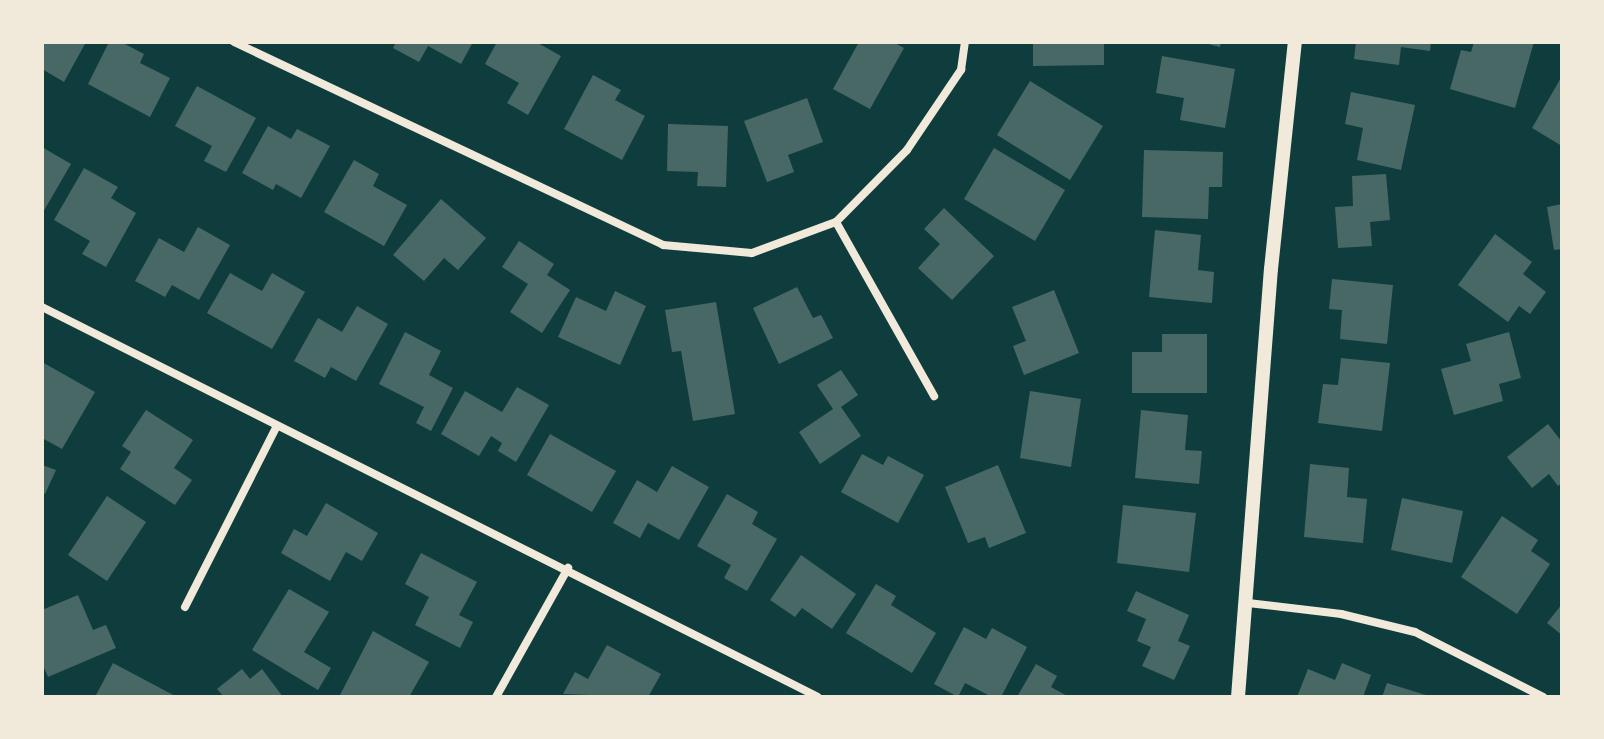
<!DOCTYPE html>
<style>
body{margin:0}
#map{position:relative;width:1604px;height:739px;overflow:hidden;background:#0f3d3e;font-family:"DejaVu Sans",sans-serif}
div>[style]{position:absolute}
.building>*{inset:0;background:#486865}
.minor>*{height:8px;margin:-4px;padding:0 4px;transform-origin:4px;border-radius:4px;background:#f1e9da}
.tertiary>*{height:14px;margin:-7px;padding:0 7px;transform-origin:7px;border-radius:7px;background:#f1e9da}
span{translate:-50% -50%;white-space:nowrap;text-align:center;line-height:1.15;-webkit-text-stroke:6px #f1e9da;paint-order:stroke}
.frame{position:absolute;inset:0;border:44px solid #f1e9da;pointer-events:none}
</style>
<div id="map">
<div class="building">
<i style="clip-path:polygon(42px 42px,86px 42px,64px 82px,42px 69px)"></i>
<i style="clip-path:polygon(109px 42px,121px 42px,144px 54px,140px 63px,170px 78px,150px 117px,88px 84px)"></i>
<i style="clip-path:polygon(396px 42px,473px 42px,461px 64px,428px 46px,419px 62px,393px 48px)"></i>
<i style="clip-path:polygon(497px 42px,536px 42px,561px 56px,528px 115px,507px 103px,519px 83px,485px 64px)"></i>
<i style="clip-path:polygon(859px 42px,893px 42px,904px 48px,870px 109px,833px 89px)"></i>
<i style="clip-path:polygon(1033px 42px,1104px 42px,1104px 65px,1033px 66px)"></i>
<i style="clip-path:polygon(1201px 42px,1221px 42px,1220px 47px)"></i>
<i style="clip-path:polygon(1356px 42px,1431px 42px,1430px 51px,1401px 47px,1399px 65px,1354px 59px)"></i>
<i style="clip-path:polygon(1474px 42px,1534px 42px,1515px 108px,1450px 89px,1461px 50px,1471px 52px)"></i>
<i style="clip-path:polygon(1162px 56px,1235px 69px,1225px 128px,1180px 120px,1184px 98px,1156px 93px)"></i>
<i style="clip-path:polygon(593px 75px,621px 90px,615px 100px,645px 116px,622px 160px,564px 129px)"></i>
<i style="clip-path:polygon(1562px 76px,1562px 146px,1532px 128px)"></i>
<i style="clip-path:polygon(1030px 81px,1103px 126px,1070px 180px,997px 135px)"></i>
<i style="clip-path:polygon(197px 86px,256px 118px,226px 172px,204px 161px,212px 146px,175px 126px)"></i>
<i style="clip-path:polygon(1351px 92px,1415px 105px,1401px 170px,1357px 160px,1363px 128px,1345px 124px)"></i>
<i style="clip-path:polygon(807px 98px,823px 142px,788px 155px,794px 172px,767px 182px,744px 121px)"></i>
<i style="clip-path:polygon(668px 124px,728px 126px,726px 187px,697px 186px,698px 172px,667px 171px)"></i>
<i style="clip-path:polygon(268px 126px,291px 139px,297px 129px,330px 146px,301px 198px,276px 184px,273px 190px,242px 173px)"></i>
<i style="clip-path:polygon(42px 147px,71px 164px,42px 214px)"></i>
<i style="clip-path:polygon(994px 148px,1065px 190px,1035px 241px,964px 199px)"></i>
<i style="clip-path:polygon(1144px 150px,1223px 152px,1222px 187px,1209px 187px,1208px 219px,1142px 217px)"></i>
<i style="clip-path:polygon(354px 160px,379px 174px,373px 186px,407px 205px,384px 246px,324px 212px)"></i>
<i style="clip-path:polygon(84px 168px,118px 187px,111px 198px,136px 213px,106px 267px,82px 254px,90px 241px,54px 220px)"></i>
<i style="clip-path:polygon(1386px 174px,1390px 220px,1370px 222px,1372px 246px,1338px 248px,1335px 207px,1353px 206px,1352px 176px)"></i>
<i style="clip-path:polygon(441px 199px,486px 238px,458px 270px,444px 258px,424px 281px,393px 255px)"></i>
<i style="clip-path:polygon(1562px 204px,1562px 249px,1554px 250px,1547px 207px)"></i>
<i style="clip-path:polygon(944px 208px,994px 256px,952px 300px,918px 268px,940px 244px,924px 229px)"></i>
<i style="clip-path:polygon(198px 227px,230px 245px,199px 300px,172px 285px,165px 297px,135px 281px,159px 238px,184px 252px)"></i>
<i style="clip-path:polygon(1155px 230px,1201px 235px,1198px 270px,1214px 272px,1212px 303px,1149px 297px)"></i>
<i style="clip-path:polygon(1495px 234px,1532px 262px,1523px 274px,1546px 292px,1530px 314px,1519px 306px,1508px 322px,1458px 285px)"></i>
<i style="clip-path:polygon(519px 241px,554px 264px,547px 275px,570px 290px,542px 333px,510px 312px,528px 284px,502px 267px)"></i>
<i style="clip-path:polygon(230px 273px,262px 291px,272px 273px,305px 292px,272px 349px,207px 313px)"></i>
<i style="clip-path:polygon(1332px 279px,1393px 285px,1387px 344px,1340px 339px,1342px 310px,1329px 309px)"></i>
<i style="clip-path:polygon(797px 287px,813px 318px,821px 315px,833px 338px,779px 364px,753px 308px)"></i>
<i style="clip-path:polygon(1054px 290px,1079px 353px,1024px 375px,1013px 346px,1026px 341px,1012px 307px)"></i>
<i style="clip-path:polygon(615px 291px,646px 306px,620px 365px,558px 337px,576px 297px,606px 311px)"></i>
<i style="clip-path:polygon(716px 302px,735px 414px,693px 421px,681px 351px,672px 352px,665px 310px)"></i>
<i style="clip-path:polygon(357px 306px,388px 324px,356px 381px,331px 367px,325px 378px,294px 361px,318px 318px,342px 332px)"></i>
<i style="clip-path:polygon(405px 332px,441px 351px,429px 375px,453px 388px,431px 431px,416px 423px,424px 407px,379px 384px)"></i>
<i style="clip-path:polygon(1509px 332px,1521px 378px,1499px 384px,1503px 401px,1454px 415px,1441px 369px,1471px 361px,1466px 344px)"></i>
<i style="clip-path:polygon(1162px 334px,1207px 334px,1207px 393px,1132px 393px,1132px 352px,1162px 352px)"></i>
<i style="clip-path:polygon(1341px 358px,1390px 363px,1382px 431px,1318px 423px,1323px 384px,1338px 385px)"></i>
<i style="clip-path:polygon(42px 362px,95px 392px,62px 449px,42px 438px)"></i>
<i style="clip-path:polygon(841px 370px,858px 395px,841px 407px,861px 436px,820px 464px,799px 432px,833px 409px,817px 385px)"></i>
<i style="clip-path:polygon(517px 387px,549px 405px,516px 462px,498px 451px,502px 443px,491px 436px,479px 456px,441px 434px,465px 391px,502px 412px)"></i>
<i style="clip-path:polygon(1030px 391px,1081px 399px,1071px 467px,1020px 458px)"></i>
<i style="clip-path:polygon(146px 410px,193px 440px,174px 468px,192px 480px,175px 505px,120px 469px,131px 452px,122px 446px)"></i>
<i style="clip-path:polygon(1141px 410px,1188px 415px,1185px 450px,1202px 451px,1199px 484px,1135px 478px)"></i>
<i style="clip-path:polygon(1548px 424px,1562px 442px,1562px 483px,1558px 486px,1549px 474px,1532px 488px,1507px 457px)"></i>
<i style="clip-path:polygon(550px 434px,616px 471px,592px 512px,527px 475px)"></i>
<i style="clip-path:polygon(862px 454px,883px 465px,888px 456px,924px 475px,898px 523px,841px 492px)"></i>
<i style="clip-path:polygon(1310px 464px,1349px 468px,1347px 497px,1367px 499px,1363px 543px,1304px 537px)"></i>
<i style="clip-path:polygon(42px 465px,56px 470px,45px 494px,42px 492px)"></i>
<i style="clip-path:polygon(998px 465px,1026px 533px,989px 548px,985px 537px,968px 543px,945px 487px)"></i>
<i style="clip-path:polygon(672px 466px,709px 487px,679px 540px,648px 523px,640px 538px,613px 523px,637px 480px,657px 492px)"></i>
<i style="clip-path:polygon(727px 494px,758px 512px,752px 524px,777px 539px,747px 591px,724px 578px,731px 565px,697px 546px)"></i>
<i style="clip-path:polygon(107px 496px,146px 522px,107px 581px,68px 555px)"></i>
<i style="clip-path:polygon(1402px 498px,1463px 511px,1452px 563px,1391px 550px)"></i>
<i style="clip-path:polygon(326px 503px,378px 533px,362px 561px,346px 552px,330px 581px,281px 553px,294px 529px,307px 536px)"></i>
<i style="clip-path:polygon(1123px 505px,1196px 513px,1189px 572px,1117px 563px)"></i>
<i style="clip-path:polygon(1502px 516px,1538px 540px,1531px 551px,1550px 564px,1517px 614px,1461px 577px)"></i>
<i style="clip-path:polygon(421px 553px,477px 582px,459px 615px,473px 622px,460px 648px,415px 625px,429px 597px,405px 584px)"></i>
<i style="clip-path:polygon(801px 555px,856px 594px,832px 629px,802px 608px,795px 617px,770px 600px)"></i>
<i style="clip-path:polygon(876px 584px,896px 596px,891px 605px,936px 633px,912px 673px,846px 633px)"></i>
<i style="clip-path:polygon(289px 589px,329px 612px,304px 652px,331px 668px,318px 690px,252px 650px)"></i>
<i style="clip-path:polygon(1136px 591px,1189px 615px,1178px 641px,1190px 646px,1174px 680px,1142px 666px,1151px 647px,1137px 641px,1146px 619px,1127px 611px)"></i>
<i style="clip-path:polygon(78px 595px,93px 630px,106px 625px,116px 648px,48px 677px,42px 663px,42px 610px)"></i>
<i style="clip-path:polygon(1562px 604px,1562px 635px,1547px 623px)"></i>
<i style="clip-path:polygon(964px 627px,986px 639px,992px 628px,1027px 647px,1001px 697px,992px 697px,965px 683px,958px 697px,934px 684px)"></i>
<i style="clip-path:polygon(373px 631px,429px 662px,409px 697px,339px 697px)"></i>
<i style="clip-path:polygon(607px 645px,661px 674px,648px 697px,563px 694px,575px 672px,588px 679px)"></i>
<i style="clip-path:polygon(113px 663px,177px 697px,95px 697px)"></i>
<i style="clip-path:polygon(1342px 663px,1371px 675px,1363px 697px,1297px 697px,1308px 669px,1335px 680px)"></i>
<i style="clip-path:polygon(1036px 664px,1057px 676px,1051px 687px,1069px 697px,1017px 697px)"></i>
<i style="clip-path:polygon(242px 669px,250px 679px,262px 669px,283px 697px,224px 697px,217px 689px)"></i>
<i style="clip-path:polygon(1387px 683px,1429px 696px,1429px 697px,1382px 697px)"></i>
</div>
<div class="minor">
<i style="left:234px;top:42px;width:475px;rotate:25.3deg"></i>
<i style="left:663px;top:245px;width:89px;rotate:5.1deg"></i>
<i style="left:752px;top:253px;width:90px;rotate:-20.3deg"></i>
<i style="left:836px;top:222px;width:101px;rotate:-45.4deg"></i>
<i style="left:907px;top:150px;width:97px;rotate:-56deg"></i>
<i style="left:961px;top:70px;width:28px;rotate:-82deg"></i>
<i style="left:836px;top:222px;width:200px;rotate:60.6deg"></i>
<i style="left:42px;top:307px;width:868px;rotate:26.68deg"></i>
<i style="left:1248px;top:603px;width:94px;rotate:6.7deg"></i>
<i style="left:1341px;top:614px;width:76px;rotate:13.7deg"></i>
<i style="left:1415px;top:632px;width:144px;rotate:26.9deg"></i>
<i style="left:185px;top:607px;width:203px;rotate:-63.1deg"></i>
<i style="left:496px;top:697px;width:148px;rotate:-60.8deg"></i>
</div>
<div class="tertiary">
<i style="left:1238px;top:697px;width:429px;rotate:-85.6deg"></i>
<i style="left:1271px;top:269px;width:228px;rotate:-84deg"></i>
</div>
<div class="frame"></div>
</div>
